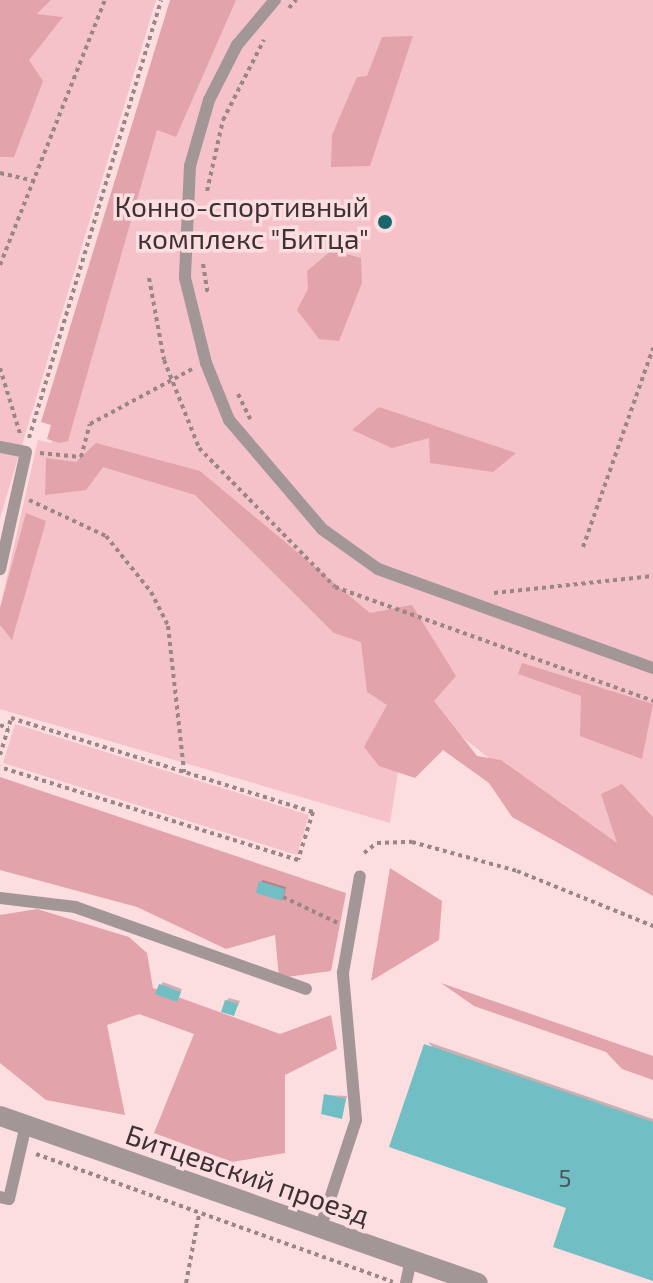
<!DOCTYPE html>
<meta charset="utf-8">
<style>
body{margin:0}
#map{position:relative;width:653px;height:1283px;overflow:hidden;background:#fcdde0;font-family:"Exo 2",sans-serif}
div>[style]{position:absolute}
.green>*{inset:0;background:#f4c2c8}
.forest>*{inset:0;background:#e2a3ab}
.shadow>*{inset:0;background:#0003}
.building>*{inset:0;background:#72bec5}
.path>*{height:4px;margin-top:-2px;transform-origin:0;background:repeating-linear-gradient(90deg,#9a8587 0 4px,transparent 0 8px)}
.service>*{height:12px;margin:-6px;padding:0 6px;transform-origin:6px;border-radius:6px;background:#a39697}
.minor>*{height:20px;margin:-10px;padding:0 10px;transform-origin:10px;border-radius:10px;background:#a39697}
.dots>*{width:22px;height:22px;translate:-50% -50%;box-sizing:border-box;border:4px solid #fcdde0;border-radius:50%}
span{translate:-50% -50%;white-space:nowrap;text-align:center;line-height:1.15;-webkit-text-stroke:7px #fcdde0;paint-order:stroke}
.number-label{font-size:24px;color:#4a5458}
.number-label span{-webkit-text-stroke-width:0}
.poi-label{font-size:28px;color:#3d3133}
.right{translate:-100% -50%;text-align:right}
.street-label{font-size:28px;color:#3d3133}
</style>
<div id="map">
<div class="green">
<i style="clip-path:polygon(51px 0,156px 0,0 518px,0 157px,14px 156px,28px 60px,62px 17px,36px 15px)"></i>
<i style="clip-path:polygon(181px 0,653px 0,653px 875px,614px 858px,410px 695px,390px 823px,0 709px,0 608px,38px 440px,51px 443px)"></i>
<i style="clip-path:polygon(15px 724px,309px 815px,297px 855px,3px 763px)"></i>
</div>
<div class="forest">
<i style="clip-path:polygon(0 0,51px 0,37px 14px,63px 17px,29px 60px,43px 81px,14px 157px,0 157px)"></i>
<i style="clip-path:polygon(170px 0,236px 0,176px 137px,157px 130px,68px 441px,59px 443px,47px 439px,51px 425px,41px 422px)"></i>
<i style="clip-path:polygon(413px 36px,370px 166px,331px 167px,332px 135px,357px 77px,367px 76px,382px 37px)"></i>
<i style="clip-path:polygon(332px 250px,361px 258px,362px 283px,339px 341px,319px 339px,297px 310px,308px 289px,307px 271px)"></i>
<i style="clip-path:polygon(379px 407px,516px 453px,493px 472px,430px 463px,429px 438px,392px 448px,352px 430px)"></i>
<i style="clip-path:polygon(96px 443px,200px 471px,370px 613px,412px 605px,456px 676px,434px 701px,477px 756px,501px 760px,617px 843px,601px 794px,622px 784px,653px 817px,653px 896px,512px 817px,489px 783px,443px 750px,415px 778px,379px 766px,364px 747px,387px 705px,367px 692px,361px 642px,334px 633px,195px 495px,103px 467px,86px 490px,45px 495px,46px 458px,76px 462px)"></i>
<i style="clip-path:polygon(26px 513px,46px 521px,12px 640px,0 625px,0 608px)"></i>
<i style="clip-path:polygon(522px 663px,653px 704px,642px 759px,580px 736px,581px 696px,518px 674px)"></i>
<i style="clip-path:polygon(0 777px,346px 893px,331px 971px,279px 978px,275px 935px,226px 949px,137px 907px,0 870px)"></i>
<i style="clip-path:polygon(390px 868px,442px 901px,439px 940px,371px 981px)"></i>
<i style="clip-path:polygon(37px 909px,129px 937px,147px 953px,153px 988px,280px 1034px,331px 1015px,337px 1049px,285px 1075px,285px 1153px,232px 1162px,154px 1133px,194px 1034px,139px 1014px,107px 1025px,125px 1115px,46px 1100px,0 1063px,0 915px)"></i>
<i style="clip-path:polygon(441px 983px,653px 1056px,653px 1080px,622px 1069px,606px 1052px,474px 1006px)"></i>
</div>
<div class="shadow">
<i style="clip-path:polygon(263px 880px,286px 887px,284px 896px,261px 882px)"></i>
<i style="clip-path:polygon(163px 982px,182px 989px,179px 997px,161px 985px)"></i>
<i style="clip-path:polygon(229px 998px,240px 1001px,234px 1014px,226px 1001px)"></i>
<i style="clip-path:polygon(428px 1042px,653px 1119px,653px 1279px,569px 1207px)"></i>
<i style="clip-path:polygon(326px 1095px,347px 1096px,341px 1116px)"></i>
</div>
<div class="building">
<i style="clip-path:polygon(259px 881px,285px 889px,282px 901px,256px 893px)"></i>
<i style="clip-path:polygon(159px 984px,181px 992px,177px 1002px,155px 994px)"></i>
<i style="clip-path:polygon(225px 1000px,238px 1004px,234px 1016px,221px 1012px)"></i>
<i style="clip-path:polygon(424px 1044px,653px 1122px,653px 1281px,553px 1247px,566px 1208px,389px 1147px)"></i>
<i style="clip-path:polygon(324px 1094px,346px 1099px,342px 1119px,321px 1114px)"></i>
</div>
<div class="path">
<i style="left:289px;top:8px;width:11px;rotate:-49deg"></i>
<i style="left:0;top:173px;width:36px;rotate:13deg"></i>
<i style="left:207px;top:191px;width:73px;rotate:-77.3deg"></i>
<i style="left:223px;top:120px;width:90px;rotate:-62.9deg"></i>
<i style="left:203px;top:264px;width:31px;rotate:81deg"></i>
<i style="left:0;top:265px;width:285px;rotate:-68.4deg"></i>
<i style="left:149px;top:278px;width:83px;rotate:79.6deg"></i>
<i style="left:164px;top:360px;width:95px;rotate:68.3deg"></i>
<i style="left:199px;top:448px;width:194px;rotate:45.6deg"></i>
<i style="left:335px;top:587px;width:338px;rotate:19.7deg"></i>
<i style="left:0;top:368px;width:69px;rotate:73.1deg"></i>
<i style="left:238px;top:394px;width:28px;rotate:64deg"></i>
<i style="left:29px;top:438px;width:457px;rotate:-73.2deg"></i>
<i style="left:40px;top:453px;width:41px;rotate:5.6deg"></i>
<i style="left:81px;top:457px;width:34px;rotate:-75deg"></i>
<i style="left:90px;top:424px;width:116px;rotate:-28.3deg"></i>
<i style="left:29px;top:500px;width:85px;rotate:25.1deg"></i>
<i style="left:106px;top:536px;width:72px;rotate:51.2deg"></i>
<i style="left:151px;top:592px;width:38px;rotate:63deg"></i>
<i style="left:168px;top:626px;width:147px;rotate:83.7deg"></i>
<i style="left:583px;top:547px;width:211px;rotate:-70.6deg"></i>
<i style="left:494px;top:593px;width:160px;rotate:-6.1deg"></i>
<i style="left:0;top:725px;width:9px;rotate:21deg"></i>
<i style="left:0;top:755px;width:39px;rotate:-73deg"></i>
<i style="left:11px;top:718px;width:316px;rotate:17.3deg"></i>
<i style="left:313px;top:812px;width:50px;rotate:107.4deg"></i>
<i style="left:298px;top:860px;width:312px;rotate:-162.7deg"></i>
<i style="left:364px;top:853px;width:16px;rotate:-38deg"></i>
<i style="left:377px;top:843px;width:35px;rotate:-2deg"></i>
<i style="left:412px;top:842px;width:109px;rotate:15.4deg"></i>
<i style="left:517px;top:871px;width:147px;rotate:22deg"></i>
<i style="left:283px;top:897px;width:61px;rotate:25.3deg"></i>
<i style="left:36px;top:1154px;width:379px;rotate:19.7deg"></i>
<i style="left:186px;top:1283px;width:69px;rotate:-79.2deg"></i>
</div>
<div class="service">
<i style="left:275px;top:0;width:59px;rotate:130.2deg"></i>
<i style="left:237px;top:45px;width:62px;rotate:117deg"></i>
<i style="left:209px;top:100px;width:69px;rotate:106.1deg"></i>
<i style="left:190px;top:166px;width:112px;rotate:92.6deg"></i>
<i style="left:185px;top:278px;width:88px;rotate:76.1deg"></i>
<i style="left:206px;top:363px;width:61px;rotate:68deg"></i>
<i style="left:229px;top:420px;width:143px;rotate:49.5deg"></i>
<i style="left:322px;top:529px;width:69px;rotate:35.5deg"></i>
<i style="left:378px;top:569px;width:292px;rotate:19.8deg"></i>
<i style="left:0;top:447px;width:26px;rotate:11deg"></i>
<i style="left:26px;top:452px;width:120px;rotate:102.5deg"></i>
<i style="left:0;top:898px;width:76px;rotate:6.8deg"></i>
<i style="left:75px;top:907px;width:245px;rotate:19.5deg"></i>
<i style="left:0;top:1197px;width:9px;rotate:13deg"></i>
<i style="left:9px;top:1199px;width:76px;rotate:-77.1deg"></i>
<i style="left:320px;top:1229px;width:115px;rotate:-71.7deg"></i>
<i style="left:356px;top:1120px;width:148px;rotate:-95.1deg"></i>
<i style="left:343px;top:973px;width:98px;rotate:-80.1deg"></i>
<i style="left:406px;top:1283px;width:24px;rotate:-78deg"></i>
</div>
<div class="minor">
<i style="left:0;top:1116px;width:506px;rotate:19.26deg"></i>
</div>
<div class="dots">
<i style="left:385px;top:222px;background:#19666d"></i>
</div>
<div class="number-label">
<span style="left:565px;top:1178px">5</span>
</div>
<div class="poi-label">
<span class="right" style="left:369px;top:222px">Конно-спортивный<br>комплекс "Битца"</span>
</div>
<div class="street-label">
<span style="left:248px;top:1174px;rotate:19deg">Битцевский проезд</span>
</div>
</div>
